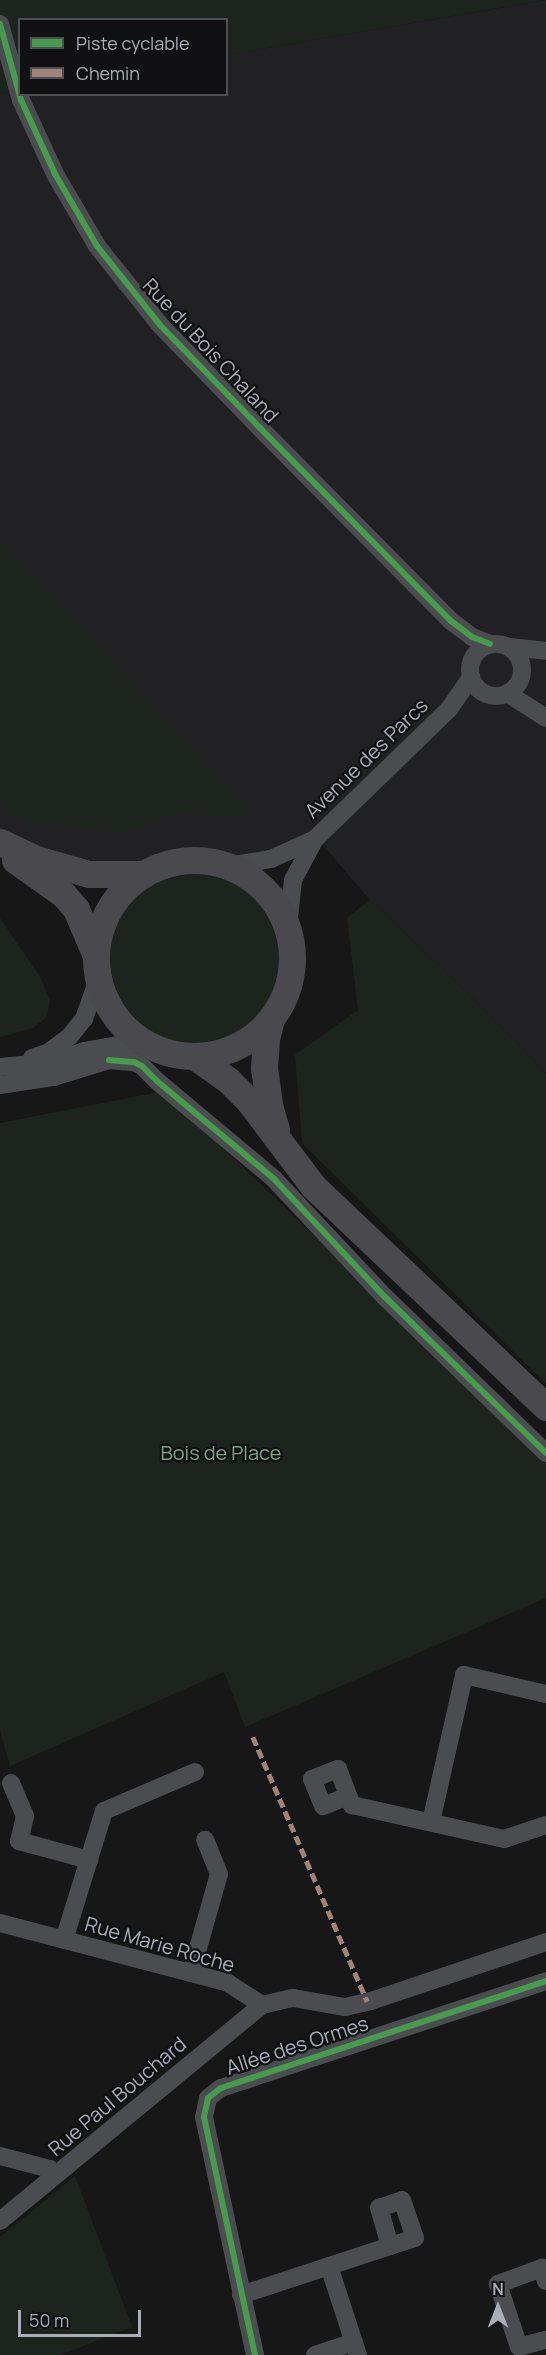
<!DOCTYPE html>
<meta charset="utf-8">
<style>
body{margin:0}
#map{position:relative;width:546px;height:2355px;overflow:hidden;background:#171717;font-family:Manrope,sans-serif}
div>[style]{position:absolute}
.built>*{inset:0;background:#212123}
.green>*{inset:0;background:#1d241e}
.round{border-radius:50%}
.minor>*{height:18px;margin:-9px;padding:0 9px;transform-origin:9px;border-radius:9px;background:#4b4c50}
.minor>.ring{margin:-9px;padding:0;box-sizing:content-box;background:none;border:18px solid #4b4c50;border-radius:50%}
.secondary>*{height:27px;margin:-13.5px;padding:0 13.5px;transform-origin:13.5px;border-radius:13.5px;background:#4a4a4e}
.secondary>.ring{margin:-13.5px;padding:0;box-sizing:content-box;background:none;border:27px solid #4a4a4e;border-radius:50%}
.quiet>*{height:4.5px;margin-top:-2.25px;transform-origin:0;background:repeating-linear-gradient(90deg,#a18479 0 9px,transparent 0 13.5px)}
.cycleway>*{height:6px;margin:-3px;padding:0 3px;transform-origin:3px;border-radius:3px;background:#469c4c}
span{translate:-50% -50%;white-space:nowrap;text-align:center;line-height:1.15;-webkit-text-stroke:4.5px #111113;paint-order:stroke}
.street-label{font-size:20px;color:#a8adb8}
.park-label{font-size:20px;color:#7fa381}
.legend{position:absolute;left:18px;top:18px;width:210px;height:78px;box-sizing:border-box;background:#111113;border:2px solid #4d4f55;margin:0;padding:8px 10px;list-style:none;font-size:18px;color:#a8adb8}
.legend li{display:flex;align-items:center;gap:12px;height:30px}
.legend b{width:30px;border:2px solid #4d4f55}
.north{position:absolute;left:468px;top:2277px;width:60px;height:60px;-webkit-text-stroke:4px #111113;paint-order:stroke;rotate:0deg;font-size:16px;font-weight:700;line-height:24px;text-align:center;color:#a8adb8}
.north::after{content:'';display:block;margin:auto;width:21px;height:27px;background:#a8adb8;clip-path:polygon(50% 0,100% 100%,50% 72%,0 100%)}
.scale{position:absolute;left:18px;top:2310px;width:123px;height:27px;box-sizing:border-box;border:3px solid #a8adb8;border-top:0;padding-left:8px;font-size:18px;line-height:21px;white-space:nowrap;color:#a8adb8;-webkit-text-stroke:4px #111113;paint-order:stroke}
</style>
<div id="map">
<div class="built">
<i style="clip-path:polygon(546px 0,546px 1073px,461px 986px,370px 900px,317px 838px,230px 864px,187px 858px,144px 872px,0 841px,0 94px,19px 90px,20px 94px,226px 94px,227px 55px)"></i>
</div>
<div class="green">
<i style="clip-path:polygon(0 0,545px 0,227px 55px,226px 20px,20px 20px,19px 90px,0 94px)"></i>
<i style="clip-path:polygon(0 540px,158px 711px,249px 811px,236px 817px,177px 813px,123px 833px,26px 821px,0 806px)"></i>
<i class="round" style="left:110px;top:872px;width:172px;height:172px"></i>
<i style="clip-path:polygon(370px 900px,461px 986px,546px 1073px,546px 1384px,302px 1143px,295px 1055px,358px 1010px,347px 918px)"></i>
<i style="clip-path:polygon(0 918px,40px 977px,50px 1000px,47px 1017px,33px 1028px,0 1037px)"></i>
<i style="clip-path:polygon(164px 1091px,546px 1458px,546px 1598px,245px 1727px,224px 1672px,10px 1766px,0 1731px,0 1123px)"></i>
<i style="clip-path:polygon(75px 2176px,132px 2327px,60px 2355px,0 2355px,0 2237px)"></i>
</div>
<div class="minor">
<i style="left:0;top:24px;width:79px;rotate:74.6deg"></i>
<i style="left:21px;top:100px;width:81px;rotate:65.3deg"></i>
<i style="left:55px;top:174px;width:83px;rotate:59.7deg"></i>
<i style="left:97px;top:246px;width:101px;rotate:51.4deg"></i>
<i style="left:160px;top:325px;width:144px;rotate:45.8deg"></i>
<i style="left:260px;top:428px;width:272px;rotate:45.3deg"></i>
<i style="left:451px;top:621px;width:26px;rotate:37deg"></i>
<i style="left:472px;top:637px;width:19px;rotate:21deg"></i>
<i class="ring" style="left:470px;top:644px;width:34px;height:34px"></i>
<i style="left:510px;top:647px;width:36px;rotate:6deg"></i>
<i style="left:507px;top:693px;width:46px;rotate:32.7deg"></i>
<i style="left:229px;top:866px;width:43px;rotate:-9.5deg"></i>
<i style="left:271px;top:859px;width:48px;rotate:-24.4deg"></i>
<i style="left:288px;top:928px;width:48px;rotate:-84.1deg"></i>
<i style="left:293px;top:880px;width:47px;rotate:-61.8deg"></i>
<i style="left:315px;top:839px;width:187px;rotate:-44.1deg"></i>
<i style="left:449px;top:709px;width:39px;rotate:-55deg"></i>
<i style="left:32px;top:1058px;width:18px;rotate:-19deg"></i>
<i style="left:49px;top:1052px;width:26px;rotate:-37deg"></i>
<i style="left:70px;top:1036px;width:22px;rotate:-51deg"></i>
<i style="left:84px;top:1019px;width:42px;rotate:-70.7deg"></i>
<i style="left:0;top:1067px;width:51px;rotate:-5.6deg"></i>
<i style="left:51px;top:1062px;width:35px;rotate:-18deg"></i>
<i style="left:84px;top:1051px;width:41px;rotate:-9.9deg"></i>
<i style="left:124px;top:1044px;width:22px"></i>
<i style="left:0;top:1085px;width:55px;rotate:-8.4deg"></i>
<i style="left:54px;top:1077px;width:58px;rotate:-17.2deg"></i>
<i style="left:109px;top:1060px;width:25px;rotate:5deg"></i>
<i style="left:134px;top:1062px;width:9px;rotate:27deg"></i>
<i style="left:142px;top:1066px;width:21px;rotate:45deg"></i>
<i style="left:157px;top:1081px;width:153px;rotate:39.9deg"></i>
<i style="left:274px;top:1179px;width:162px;rotate:46.8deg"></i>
<i style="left:385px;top:1297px;width:224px;rotate:44.1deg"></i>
<i style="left:11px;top:1783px;width:36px;rotate:67deg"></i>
<i style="left:25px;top:1816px;width:26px;rotate:103deg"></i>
<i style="left:19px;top:1841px;width:73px;rotate:15.2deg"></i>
<i style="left:348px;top:1796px;width:27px;rotate:158deg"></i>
<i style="left:323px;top:1806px;width:29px;rotate:-112deg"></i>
<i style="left:312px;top:1779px;width:28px;rotate:-21deg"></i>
<i style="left:338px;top:1769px;width:39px;rotate:69deg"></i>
<i style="left:352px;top:1805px;width:156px;rotate:12.6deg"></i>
<i style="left:504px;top:1839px;width:44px;rotate:-18.4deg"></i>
<i style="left:431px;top:1822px;width:151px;rotate:-77.3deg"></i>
<i style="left:464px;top:1675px;width:84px;rotate:13deg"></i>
<i style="left:0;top:1923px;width:236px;rotate:14.7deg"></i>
<i style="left:228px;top:1983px;width:40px;rotate:32.9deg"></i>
<i style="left:262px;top:2005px;width:32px;rotate:-13deg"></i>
<i style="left:293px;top:1998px;width:53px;rotate:9.8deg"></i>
<i style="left:345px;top:2007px;width:27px;rotate:-13deg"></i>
<i style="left:371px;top:2001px;width:185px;rotate:-18.6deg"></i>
<i style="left:64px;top:1940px;width:135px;rotate:-72.8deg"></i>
<i style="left:104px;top:1811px;width:99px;rotate:-23.2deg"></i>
<i style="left:191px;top:1973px;width:103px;rotate:-74.2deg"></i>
<i style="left:219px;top:1874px;width:37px;rotate:-112deg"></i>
<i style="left:0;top:2156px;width:52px;rotate:14.6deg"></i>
<i style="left:50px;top:2169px;width:8px;rotate:45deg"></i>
<i style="left:402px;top:2200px;width:40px;rotate:71.1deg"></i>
<i style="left:415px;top:2238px;width:26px;rotate:162deg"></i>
<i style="left:390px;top:2246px;width:40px;rotate:-106deg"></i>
<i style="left:379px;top:2208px;width:24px;rotate:-19deg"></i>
<i style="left:0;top:2221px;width:340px;rotate:-39.5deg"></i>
<i style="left:329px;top:2266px;width:94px;rotate:72deg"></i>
<i style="left:546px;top:2281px;width:14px;rotate:-107deg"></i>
<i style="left:542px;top:2268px;width:47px;rotate:160deg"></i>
<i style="left:498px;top:2284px;width:66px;rotate:71.6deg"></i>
<i style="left:519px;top:2347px;width:28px;rotate:-15deg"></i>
<i style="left:241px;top:2295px;width:157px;rotate:-18.2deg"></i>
<i style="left:255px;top:2355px;width:243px;rotate:-102.1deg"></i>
<i style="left:204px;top:2117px;width:19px;rotate:-78deg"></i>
<i style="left:208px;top:2098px;width:16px;rotate:-38deg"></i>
<i style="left:221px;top:2088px;width:342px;rotate:-18.2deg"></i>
<i style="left:315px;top:2355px;width:41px;rotate:-18.4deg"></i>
</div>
<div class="secondary">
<i style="left:0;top:842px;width:40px;rotate:25deg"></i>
<i style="left:36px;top:859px;width:55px;rotate:15.8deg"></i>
<i style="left:89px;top:874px;width:55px"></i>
<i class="ring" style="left:96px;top:860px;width:169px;height:169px"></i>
<i style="left:15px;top:860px;width:60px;rotate:35.5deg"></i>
<i style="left:64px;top:895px;width:18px;rotate:49deg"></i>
<i style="left:76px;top:909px;width:51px;rotate:66.9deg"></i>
<i style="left:271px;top:1019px;width:21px;rotate:104deg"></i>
<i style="left:266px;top:1039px;width:29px;rotate:94deg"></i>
<i style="left:264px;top:1068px;width:37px;rotate:82deg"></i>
<i style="left:269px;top:1105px;width:25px;rotate:74deg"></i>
<i style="left:194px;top:1056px;width:42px;rotate:35.2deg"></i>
<i style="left:228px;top:1080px;width:30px;rotate:45deg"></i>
<i style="left:249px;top:1101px;width:106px;rotate:53deg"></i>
<i style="left:313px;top:1186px;width:321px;rotate:43.5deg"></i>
</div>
<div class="quiet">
<i style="left:253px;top:1737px;width:288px;rotate:66.6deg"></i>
</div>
<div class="cycleway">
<i style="left:0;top:24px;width:79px;rotate:74.6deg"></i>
<i style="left:21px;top:100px;width:81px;rotate:65.3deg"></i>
<i style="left:55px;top:174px;width:83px;rotate:59.7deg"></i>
<i style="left:97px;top:246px;width:101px;rotate:51.4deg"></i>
<i style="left:160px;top:325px;width:144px;rotate:45.8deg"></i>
<i style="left:260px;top:428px;width:272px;rotate:45.3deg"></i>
<i style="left:451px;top:621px;width:26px;rotate:37deg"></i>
<i style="left:472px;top:637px;width:19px;rotate:21deg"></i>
<i style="left:109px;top:1060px;width:25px;rotate:5deg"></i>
<i style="left:134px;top:1062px;width:9px;rotate:27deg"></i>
<i style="left:142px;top:1066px;width:21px;rotate:45deg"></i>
<i style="left:157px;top:1081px;width:153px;rotate:39.9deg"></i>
<i style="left:274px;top:1179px;width:162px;rotate:46.8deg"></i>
<i style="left:385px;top:1297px;width:224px;rotate:44.1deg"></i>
<i style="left:255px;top:2355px;width:243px;rotate:-102.1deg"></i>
<i style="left:204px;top:2117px;width:19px;rotate:-78deg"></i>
<i style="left:208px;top:2098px;width:16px;rotate:-38deg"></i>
<i style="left:221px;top:2088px;width:342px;rotate:-18.2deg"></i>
</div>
<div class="street-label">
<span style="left:211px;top:350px;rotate:47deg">Rue du Bois Chaland</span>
<span style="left:366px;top:758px;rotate:-44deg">Avenue des Parcs</span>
<span style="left:160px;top:1944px;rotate:16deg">Rue Marie Roche</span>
<span style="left:297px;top:2045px;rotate:-18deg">Allée des Ormes</span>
<span style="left:117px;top:2096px;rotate:-40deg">Rue Paul Bouchard</span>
</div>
<div class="park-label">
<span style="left:221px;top:1452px">Bois de Place</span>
</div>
<ul class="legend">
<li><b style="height:8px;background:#469c4c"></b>Piste cyclable</li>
<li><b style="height:8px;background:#a18479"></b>Chemin</li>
</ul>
<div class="north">N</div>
<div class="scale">50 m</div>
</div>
